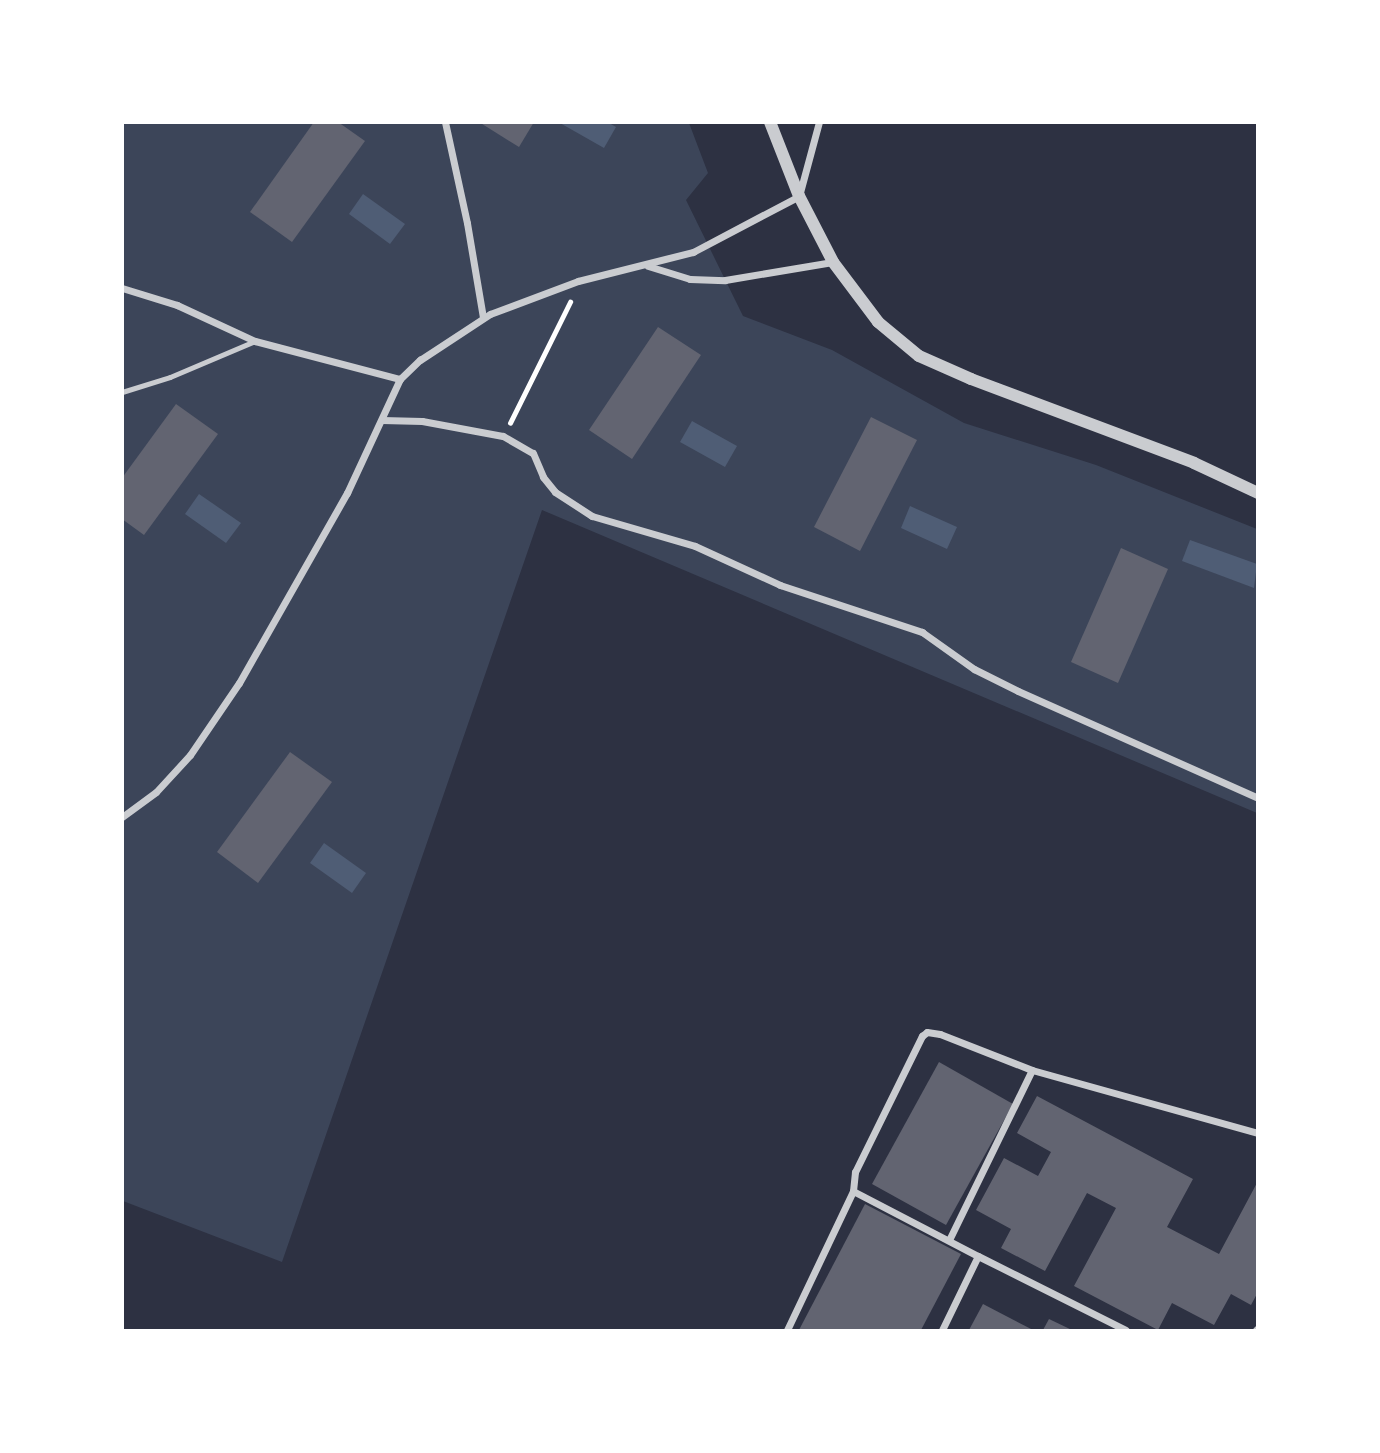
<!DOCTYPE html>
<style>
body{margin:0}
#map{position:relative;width:1380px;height:1453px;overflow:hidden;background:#2d3142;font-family:Rubik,sans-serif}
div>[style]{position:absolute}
.green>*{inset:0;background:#3c4559}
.water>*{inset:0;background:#4f5d75}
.building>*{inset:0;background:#626471}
.path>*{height:4.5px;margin:-2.25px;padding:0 2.25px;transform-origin:2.25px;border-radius:2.25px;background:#fff}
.service>*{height:5px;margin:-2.5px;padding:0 2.5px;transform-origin:2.5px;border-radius:2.5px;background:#caccd0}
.minor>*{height:7px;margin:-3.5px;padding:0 3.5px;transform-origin:3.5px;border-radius:3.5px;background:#caccd0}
.tertiary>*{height:12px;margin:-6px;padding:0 6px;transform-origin:6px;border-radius:6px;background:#caccd0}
span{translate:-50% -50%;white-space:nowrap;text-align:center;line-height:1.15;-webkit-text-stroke:7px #fff;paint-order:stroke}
.frame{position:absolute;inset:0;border:124px solid #fff;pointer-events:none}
</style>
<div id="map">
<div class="green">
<i style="clip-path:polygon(122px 123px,689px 123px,708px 173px,686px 200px,743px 316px,832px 350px,964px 423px,1096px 465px,1257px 529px,1257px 813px,542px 510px,282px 1262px,123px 1201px)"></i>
</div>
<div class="water">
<i style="clip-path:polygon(560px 123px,609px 123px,616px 127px,604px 148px)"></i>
<i style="clip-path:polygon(363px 194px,405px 224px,390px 244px,349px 214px)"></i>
<i style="clip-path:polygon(692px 421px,737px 446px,725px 467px,680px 442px)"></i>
<i style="clip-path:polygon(199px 494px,241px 523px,226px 543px,185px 514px)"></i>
<i style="clip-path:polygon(910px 506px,957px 527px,947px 549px,901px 528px)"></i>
<i style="clip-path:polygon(1190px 540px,1257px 564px,1254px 588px,1182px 561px)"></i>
<i style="clip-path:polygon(324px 843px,366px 873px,352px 893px,310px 863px)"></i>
</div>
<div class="building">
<i style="clip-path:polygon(314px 122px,338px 122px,365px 141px,292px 242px,250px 212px)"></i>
<i style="clip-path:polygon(479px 122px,534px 122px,519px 147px)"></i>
<i style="clip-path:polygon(658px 327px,701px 355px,632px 459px,589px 430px)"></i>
<i style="clip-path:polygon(176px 404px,218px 434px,144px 535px,122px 519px,122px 478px)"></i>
<i style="clip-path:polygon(871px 417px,917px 440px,860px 551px,814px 527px)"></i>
<i style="clip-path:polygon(1121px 548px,1168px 569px,1118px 683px,1071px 662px)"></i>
<i style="clip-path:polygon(290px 752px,332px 782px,258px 883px,217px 852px)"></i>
<i style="clip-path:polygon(939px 1062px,1013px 1104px,946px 1225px,872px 1184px)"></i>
<i style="clip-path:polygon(1037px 1096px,1193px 1179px,1167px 1227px,1219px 1254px,1258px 1181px,1258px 1292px,1251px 1305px,1231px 1294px,1214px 1325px,1172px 1303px,1158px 1330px,1074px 1286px,1116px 1208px,1087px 1193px,1045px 1271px,1001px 1248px,1011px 1229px,976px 1210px,1004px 1158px,1038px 1176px,1051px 1152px,1017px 1133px)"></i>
<i style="clip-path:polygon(865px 1204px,961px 1254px,921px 1330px,799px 1330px)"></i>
<i style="clip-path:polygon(983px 1304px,1033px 1330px,969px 1330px)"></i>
<i style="clip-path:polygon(1049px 1319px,1072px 1330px,1043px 1330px)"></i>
</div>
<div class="path">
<i style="left:510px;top:423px;width:135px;rotate:-63.6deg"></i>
</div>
<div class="service">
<i style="left:122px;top:392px;width:50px;rotate:-17.4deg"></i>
<i style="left:170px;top:377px;width:92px;rotate:-23deg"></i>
</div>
<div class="minor">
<i style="left:445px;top:122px;width:103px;rotate:77.7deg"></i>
<i style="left:467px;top:223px;width:96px;rotate:80.4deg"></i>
<i style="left:648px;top:266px;width:44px;rotate:17.2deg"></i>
<i style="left:690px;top:279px;width:35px;rotate:2deg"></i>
<i style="left:725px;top:280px;width:109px;rotate:-9.5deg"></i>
<i style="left:122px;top:288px;width:58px;rotate:17.2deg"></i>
<i style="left:177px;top:305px;width:86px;rotate:24.8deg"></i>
<i style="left:255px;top:341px;width:150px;rotate:14.7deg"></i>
<i style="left:400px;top:379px;width:28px;rotate:-44deg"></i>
<i style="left:420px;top:360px;width:84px;rotate:-33.3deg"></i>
<i style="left:490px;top:314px;width:94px;rotate:-20.6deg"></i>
<i style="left:578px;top:281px;width:119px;rotate:-14.2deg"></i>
<i style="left:693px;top:252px;width:120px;rotate:-27.8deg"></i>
<i style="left:799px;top:196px;width:77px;rotate:-74.9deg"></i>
<i style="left:382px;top:420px;width:40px;rotate:1.4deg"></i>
<i style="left:422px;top:421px;width:82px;rotate:10.5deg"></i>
<i style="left:503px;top:436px;width:34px;rotate:30deg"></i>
<i style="left:533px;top:453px;width:26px;rotate:67deg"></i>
<i style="left:543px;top:477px;width:19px;rotate:51deg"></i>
<i style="left:555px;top:492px;width:44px;rotate:33deg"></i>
<i style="left:592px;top:516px;width:107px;rotate:16.2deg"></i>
<i style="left:695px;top:546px;width:94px;rotate:24.6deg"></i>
<i style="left:780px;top:585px;width:150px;rotate:18.3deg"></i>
<i style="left:922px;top:632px;width:64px;rotate:35.4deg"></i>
<i style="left:974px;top:669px;width:49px;rotate:26.6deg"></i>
<i style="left:1018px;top:691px;width:263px;rotate:24deg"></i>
<i style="left:122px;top:817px;width:42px;rotate:-36.3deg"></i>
<i style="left:156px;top:792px;width:50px;rotate:-47.4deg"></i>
<i style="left:190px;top:755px;width:87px;rotate:-55.8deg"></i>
<i style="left:239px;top:683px;width:219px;rotate:-60.4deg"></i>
<i style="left:347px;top:493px;width:126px;rotate:-65.1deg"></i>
<i style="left:853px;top:1191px;width:141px;rotate:27.5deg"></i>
<i style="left:949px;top:1240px;width:189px;rotate:-64deg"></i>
<i style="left:787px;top:1330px;width:154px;rotate:-64.6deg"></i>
<i style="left:853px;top:1191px;width:19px;rotate:-84deg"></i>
<i style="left:855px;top:1172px;width:152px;rotate:-63.8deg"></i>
<i style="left:922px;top:1036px;width:6px;rotate:-39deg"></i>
<i style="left:927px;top:1032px;width:13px;rotate:9deg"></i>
<i style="left:940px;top:1034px;width:99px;rotate:21.4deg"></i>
<i style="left:1032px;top:1070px;width:235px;rotate:15.6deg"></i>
<i style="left:942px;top:1330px;width:82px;rotate:-64.1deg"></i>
<i style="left:978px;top:1256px;width:165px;rotate:26.6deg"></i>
<i style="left:1256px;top:1330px;width:3px;rotate:-45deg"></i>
</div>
<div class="tertiary">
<i style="left:770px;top:122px;width:79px;rotate:68.6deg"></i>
<i style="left:799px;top:196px;width:74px;rotate:62.7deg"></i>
<i style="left:833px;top:262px;width:75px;rotate:53.1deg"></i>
<i style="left:878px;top:322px;width:53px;rotate:39.7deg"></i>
<i style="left:919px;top:356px;width:57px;rotate:23.9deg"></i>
<i style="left:971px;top:379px;width:238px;rotate:20.6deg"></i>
<i style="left:1194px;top:463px;width:71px;rotate:25.1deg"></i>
</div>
<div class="frame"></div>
</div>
